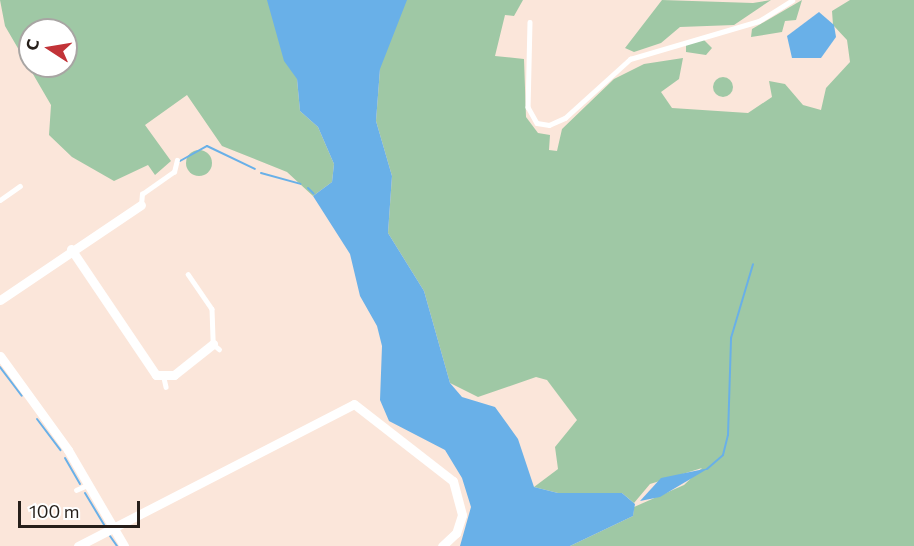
<!DOCTYPE html>
<meta charset="utf-8">
<style>
body{margin:0}
#map{position:relative;width:914px;height:546px;overflow:hidden;background:#fbe6da;font-family:Commissioner,sans-serif}
div>[style]{position:absolute}
.green>*{inset:0;background:#9fc8a5}
.round{border-radius:50%}
.water>*{inset:0;background:#69b0e8}
.stream>*{height:2px;margin:-1px;padding:0 1px;transform-origin:1px;border-radius:1px;background:#69b0e8}
.service>*{height:4.5px;margin:-2.25px;padding:0 2.25px;transform-origin:2.25px;border-radius:2.25px;background:#fff}
.minor>*{height:9px;margin:-4.5px;padding:0 4.5px;transform-origin:4.5px;border-radius:4.5px;background:#fff}
span{translate:-50% -50%;white-space:nowrap;text-align:center;line-height:1.15;-webkit-text-stroke:4.5px #fff;paint-order:stroke}
.north{position:absolute;left:18px;top:18px;width:60px;height:60px;box-sizing:border-box;background:#fff;border:2px solid #a8a5a3;border-radius:50%;rotate:282deg;font-size:16px;font-weight:700;line-height:24px;text-align:center;color:#261f1a}
.north::after{content:'';display:block;margin:auto;width:21px;height:27px;background:#c23338;clip-path:polygon(50% 0,100% 100%,50% 72%,0 100%)}
.scale{position:absolute;left:18px;top:501px;width:122px;height:27px;box-sizing:border-box;border:3px solid #261f1a;border-top:0;padding-left:8px;font-size:18px;line-height:21px;white-space:nowrap;color:#261f1a;-webkit-text-stroke:4px #fff;paint-order:stroke}
</style>
<div id="map">
<div class="green">
<i style="clip-path:polygon(evenodd,0 0,523px 0,514px 16px,505px 15px,495px 56px,524px 59px,526px 117px,538px 133px,550px 135px,549px 150px,557px 151px,562px 129px,614px 79px,644px 64px,683px 58px,679px 79px,661px 92px,672px 108px,748px 113px,772px 97px,769px 81px,785px 84px,803px 105px,821px 110px,826px 88px,850px 62px,847px 40px,833px 25px,832px 11px,850px 0,914px 0,914px 546px,570px 546px,633px 516px,634px 507px,684px 485px,702px 468px,650px 484px,634px 503px,622px 493px,558px 493px,534px 487px,558px 469px,555px 447px,577px 420px,547px 380px,536px 377px,478px 397px,450px 383px,424px 291px,388px 233px,392px 176px,376px 121px,380px 69px,297px 79px,300px 111px,318px 127px,334px 164px,332px 182px,313px 196px,287px 172px,222px 146px,187px 95px,145px 125px,171px 161px,155px 175px,148px 165px,114px 181px,72px 157px,49px 135px,51px 105px,5px 26px,0 0,30px 30px,66px 30px,66px 66px,30px 66px,30px 30px)"></i>
<i style="clip-path:polygon(662px 0,753px 3px,771px 0,734px 25px,680px 27px,661px 43px,634px 52px,625px 48px)"></i>
<i style="clip-path:polygon(802px 0,796px 20px,785px 21px,782px 32px,751px 37px,752px 29px)"></i>
<i style="clip-path:polygon(703px 39px,712px 48px,706px 55px,686px 52px,686px 44px)"></i>
<i class="round" style="left:713px;top:77px;width:20px;height:20px"></i>
<i class="round" style="left:186px;top:150px;width:26px;height:26px"></i>
</div>
<div class="water">
<i style="clip-path:polygon(267px 0,407px 0,380px 69px,376px 121px,392px 176px,388px 233px,424px 291px,450px 383px,462px 397px,495px 407px,518px 439px,534px 487px,558px 493px,622px 493px,635px 504px,633px 516px,570px 546px,460px 546px,471px 507px,462px 478px,445px 450px,389px 421px,380px 400px,382px 346px,377px 326px,360px 296px,350px 254px,313px 196px,332px 182px,334px 164px,318px 127px,300px 111px,297px 79px,284px 61px)"></i>
<i style="clip-path:polygon(819px 12px,834px 25px,836px 37px,821px 58px,792px 58px,787px 36px)"></i>
<i style="clip-path:polygon(709px 468px,660px 497px,640px 501px,661px 478px)"></i>
</div>
<div class="stream">
<i style="left:180px;top:161px;width:31px;rotate:-29deg"></i>
<i style="left:207px;top:146px;width:53px;rotate:25.6deg"></i>
<i style="left:261px;top:173px;width:41px;rotate:15.4deg"></i>
<i style="left:308px;top:188px;width:8px;rotate:45deg"></i>
<i style="left:0;top:367px;width:36px;rotate:53deg"></i>
<i style="left:37px;top:419px;width:39px;rotate:53deg"></i>
<i style="left:65px;top:458px;width:30px;rotate:60deg"></i>
<i style="left:707px;top:469px;width:21px;rotate:-41deg"></i>
<i style="left:723px;top:455px;width:21px;rotate:-76deg"></i>
<i style="left:728px;top:435px;width:97px;rotate:-88.2deg"></i>
<i style="left:731px;top:338px;width:77px;rotate:-73.4deg"></i>
<i style="left:85px;top:493px;width:37px;rotate:59deg"></i>
<i style="left:110px;top:536px;width:12px;rotate:55deg"></i>
</div>
<div class="service">
<i style="left:530px;top:22px;width:85px;rotate:91.3deg"></i>
<i style="left:528px;top:107px;width:18px;rotate:61deg"></i>
<i style="left:537px;top:123px;width:12px;rotate:9deg"></i>
<i style="left:549px;top:125px;width:17px;rotate:-24deg"></i>
<i style="left:565px;top:118px;width:88px;rotate:-42.2deg"></i>
<i style="left:630px;top:59px;width:134px;rotate:-16.4deg"></i>
<i style="left:759px;top:21px;width:39px;rotate:-32deg"></i>
<i style="left:0;top:200px;width:24px;rotate:-35deg"></i>
<i style="left:141px;top:205px;width:11px;rotate:-85deg"></i>
<i style="left:142px;top:194px;width:39px;rotate:-35deg"></i>
<i style="left:174px;top:172px;width:12px;rotate:-76deg"></i>
<i style="left:188px;top:274px;width:42px;rotate:55.6deg"></i>
<i style="left:212px;top:309px;width:35px;rotate:88deg"></i>
<i style="left:213px;top:344px;width:8px;rotate:40deg"></i>
<i style="left:164px;top:378px;width:9px;rotate:77deg"></i>
<i style="left:76px;top:490px;width:12px;rotate:-24deg"></i>
</div>
<div class="minor">
<i style="left:71px;top:249px;width:152px;rotate:56deg"></i>
<i style="left:156px;top:375px;width:18px"></i>
<i style="left:174px;top:375px;width:50px;rotate:-38.5deg"></i>
<i style="left:0;top:300px;width:170px;rotate:-34deg"></i>
<i style="left:0;top:356px;width:116px;rotate:54.1deg"></i>
<i style="left:68px;top:450px;width:111px;rotate:59.7deg"></i>
<i style="left:78px;top:546px;width:310px;rotate:-27.2deg"></i>
<i style="left:354px;top:404px;width:125px;rotate:37.9deg"></i>
<i style="left:453px;top:481px;width:35px;rotate:75deg"></i>
<i style="left:462px;top:515px;width:19px;rotate:108deg"></i>
<i style="left:456px;top:533px;width:19px;rotate:137deg"></i>
</div>
<div class="north">С</div>
<div class="scale">100 m</div>
</div>
